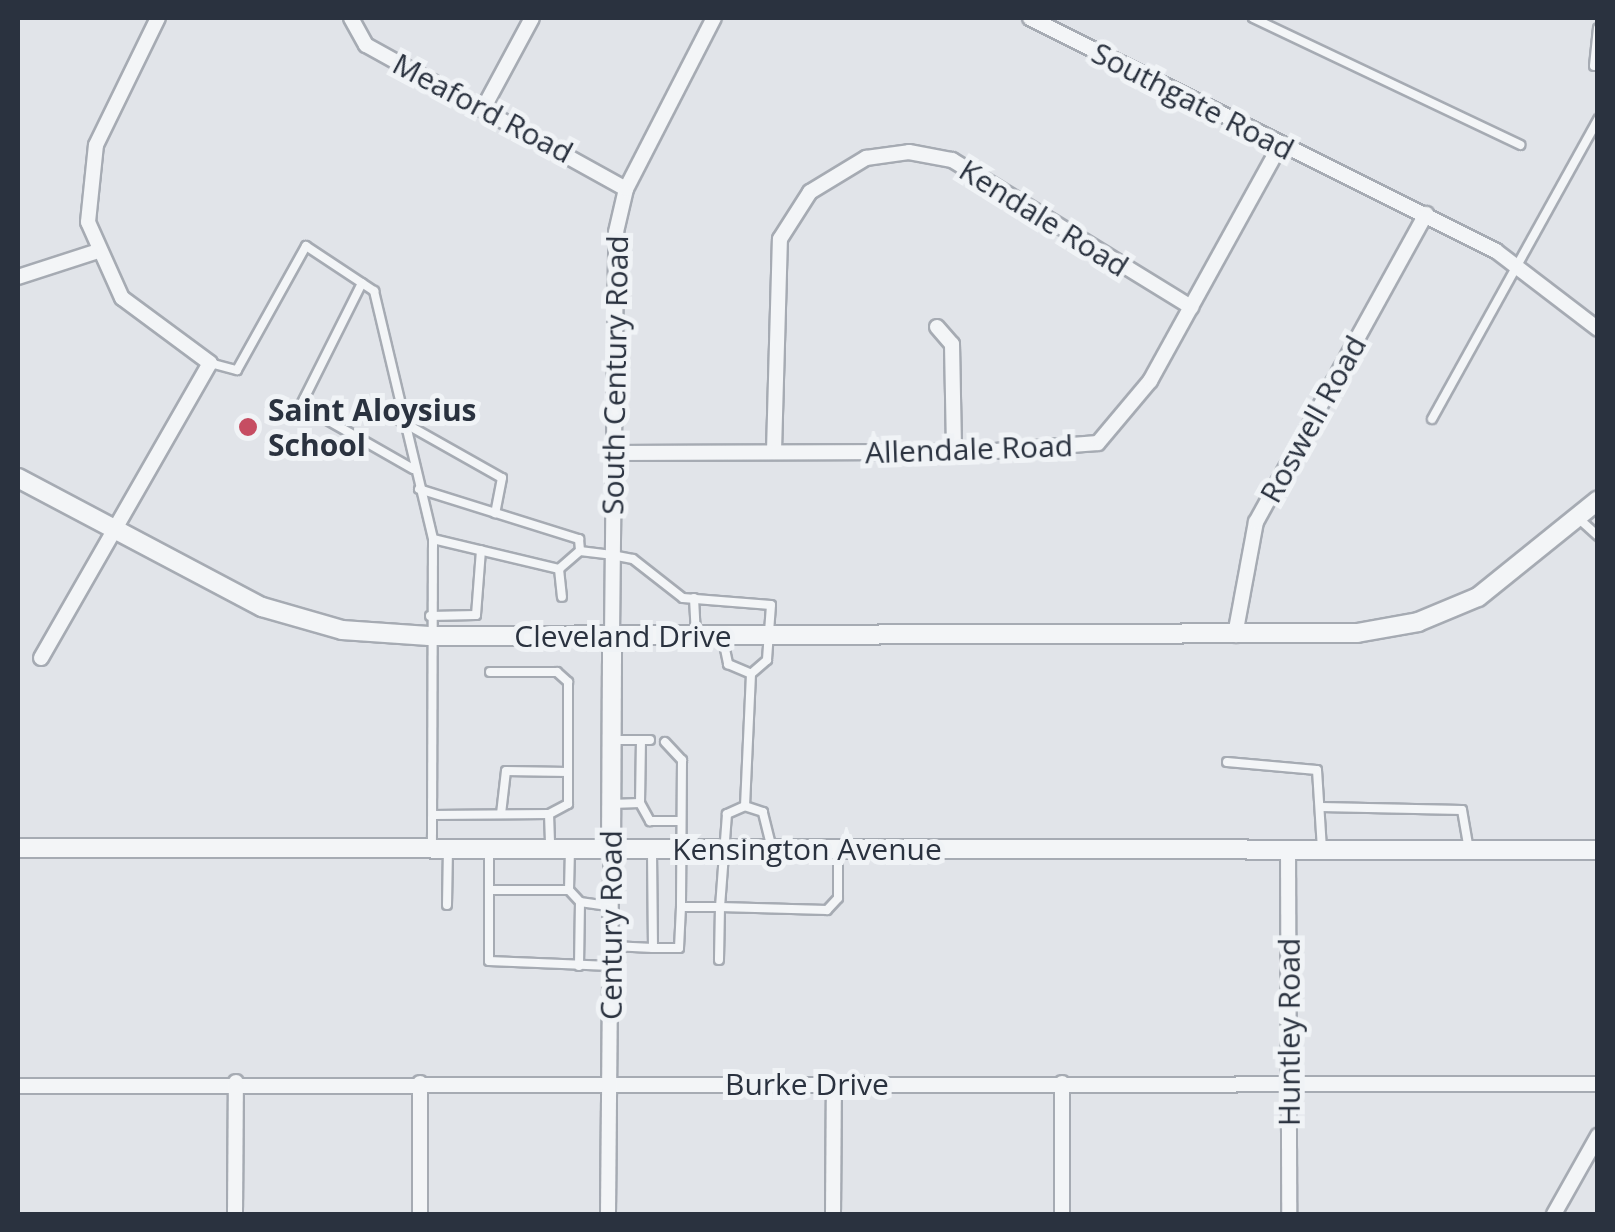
<!DOCTYPE html>
<style>
body{margin:0}
#map{position:relative;width:1615px;height:1232px;overflow:hidden;background:#e1e4e9;font-family:"Open Sans",sans-serif}
div>[style]{position:absolute}
.roads{filter:drop-shadow(2px 0 #a6abb3) drop-shadow(-2px 0 #a6abb3) drop-shadow(0 2px #a6abb3) drop-shadow(0 -2px #a6abb3)}
.service>*{height:8px;margin:-4px;padding:0 4px;transform-origin:4px;border-radius:4px;background:#f3f5f7}
.minor>*{height:14px;margin:-7px;padding:0 7px;transform-origin:7px;border-radius:7px;background:#f3f5f7}
.tertiary>*{height:18px;margin:-9px;padding:0 9px;transform-origin:9px;border-radius:9px;background:#f3f5f7}
.dots>*{width:28px;height:28px;translate:-50% -50%;box-sizing:border-box;border:5px solid #f0f3f6;border-radius:50%}
span{translate:-50% -50%;white-space:nowrap;text-align:center;line-height:1.15;-webkit-text-stroke:10px #f0f3f6;paint-order:stroke}
.street-label{font-size:30px;color:#2a323f}
.poi-label{font-size:30px;color:#2a323f;font-weight:700}
.left{translate:0 -50%;text-align:left}
.frame{position:absolute;inset:0;border:20px solid #2a323f;pointer-events:none}
</style>
<div id="map">
<div class="roads">
<div class="service">
<i style="left:1253px;top:18px;width:296px;rotate:25.4deg"></i>
<i style="left:1594px;top:66px;width:38px;rotate:-84deg"></i>
<i style="left:362px;top:283px;width:136px;rotate:116.6deg"></i>
<i style="left:301px;top:405px;width:129px;rotate:29.7deg"></i>
<i style="left:210px;top:363px;width:28px;rotate:15deg"></i>
<i style="left:237px;top:370px;width:142px;rotate:-60.9deg"></i>
<i style="left:306px;top:246px;width:82px;rotate:33.5deg"></i>
<i style="left:374px;top:291px;width:255px;rotate:76.6deg"></i>
<i style="left:433px;top:539px;width:310px;rotate:90.2deg"></i>
<i style="left:1432px;top:419px;width:343px;rotate:-61deg"></i>
<i style="left:399px;top:420px;width:118px;rotate:29.4deg"></i>
<i style="left:502px;top:478px;width:36px;rotate:101deg"></i>
<i style="left:419px;top:489px;width:168px;rotate:17.4deg"></i>
<i style="left:579px;top:539px;width:12px;rotate:85deg"></i>
<i style="left:1578px;top:518px;width:27px;rotate:42deg"></i>
<i style="left:433px;top:539px;width:130px;rotate:13.4deg"></i>
<i style="left:559px;top:569px;width:28px;rotate:-41deg"></i>
<i style="left:580px;top:551px;width:32px;rotate:7deg"></i>
<i style="left:612px;top:555px;width:21px;rotate:11deg"></i>
<i style="left:633px;top:559px;width:63px;rotate:38deg"></i>
<i style="left:683px;top:598px;width:88px;rotate:4.5deg"></i>
<i style="left:771px;top:605px;width:55px;rotate:94.2deg"></i>
<i style="left:767px;top:660px;width:21px;rotate:139deg"></i>
<i style="left:751px;top:674px;width:132px;rotate:92.6deg"></i>
<i style="left:559px;top:569px;width:28px;rotate:84deg"></i>
<i style="left:694px;top:598px;width:37px;rotate:87deg"></i>
<i style="left:430px;top:616px;width:46px;rotate:-1.2deg"></i>
<i style="left:476px;top:615px;width:65px;rotate:-85.6deg"></i>
<i style="left:722px;top:635px;width:30px;rotate:78deg"></i>
<i style="left:728px;top:664px;width:25px;rotate:23deg"></i>
<i style="left:490px;top:672px;width:67px"></i>
<i style="left:557px;top:672px;width:15px;rotate:42deg"></i>
<i style="left:568px;top:682px;width:122px;rotate:90deg"></i>
<i style="left:568px;top:804px;width:21px;rotate:152deg"></i>
<i style="left:614px;top:740px;width:36px"></i>
<i style="left:665px;top:742px;width:25px;rotate:47deg"></i>
<i style="left:682px;top:760px;width:147px;rotate:90.4deg"></i>
<i style="left:1227px;top:762px;width:90px;rotate:5.1deg"></i>
<i style="left:1317px;top:770px;width:80px;rotate:86.4deg"></i>
<i style="left:640px;top:803px;width:21px;rotate:61deg"></i>
<i style="left:650px;top:821px;width:30px"></i>
<i style="left:611px;top:804px;width:29px;rotate:-2deg"></i>
<i style="left:640px;top:803px;width:63px;rotate:-89.1deg"></i>
<i style="left:1321px;top:807px;width:141px;rotate:1.2deg"></i>
<i style="left:1462px;top:810px;width:41px;rotate:80.1deg"></i>
<i style="left:501px;top:814px;width:43px;rotate:-83.4deg"></i>
<i style="left:506px;top:771px;width:62px;rotate:0.9deg"></i>
<i style="left:433px;top:815px;width:116px;rotate:-0.5deg"></i>
<i style="left:549px;top:814px;width:34px;rotate:88deg"></i>
<i style="left:489px;top:849px;width:112px;rotate:90deg"></i>
<i style="left:489px;top:961px;width:122px;rotate:2.3deg"></i>
<i style="left:772px;top:849px;width:38px;rotate:-104deg"></i>
<i style="left:763px;top:812px;width:19px;rotate:-162deg"></i>
<i style="left:745px;top:806px;width:20px;rotate:156deg"></i>
<i style="left:727px;top:814px;width:93px;rotate:94.3deg"></i>
<i style="left:720px;top:907px;width:107px;rotate:1.6deg"></i>
<i style="left:827px;top:910px;width:16px;rotate:-47deg"></i>
<i style="left:838px;top:898px;width:47px;rotate:-90deg"></i>
<i style="left:489px;top:890px;width:80px"></i>
<i style="left:569px;top:890px;width:16px;rotate:47deg"></i>
<i style="left:580px;top:902px;width:64px;rotate:90.9deg"></i>
<i style="left:569px;top:890px;width:40px;rotate:-88.6deg"></i>
<i style="left:580px;top:902px;width:30px;rotate:8deg"></i>
<i style="left:447px;top:905px;width:55px;rotate:-89deg"></i>
<i style="left:612px;top:946px;width:41px;rotate:2.8deg"></i>
<i style="left:653px;top:948px;width:99px;rotate:-90.6deg"></i>
<i style="left:653px;top:948px;width:26px"></i>
<i style="left:679px;top:948px;width:41px;rotate:-87.2deg"></i>
<i style="left:681px;top:907px;width:39px"></i>
<i style="left:720px;top:907px;width:53px;rotate:91.1deg"></i>
</div>
<div class="minor">
<i style="left:351px;top:18px;width:31px;rotate:61deg"></i>
<i style="left:366px;top:45px;width:297px;rotate:29deg"></i>
<i style="left:1030px;top:18px;width:521px;rotate:26.57deg"></i>
<i style="left:1496px;top:251px;width:128px;rotate:37.4deg"></i>
<i style="left:483px;top:109px;width:103px;rotate:-61.7deg"></i>
<i style="left:18px;top:277px;width:81px;rotate:-18deg"></i>
<i style="left:937px;top:327px;width:23px;rotate:49deg"></i>
<i style="left:952px;top:344px;width:108px;rotate:88.9deg"></i>
<i style="left:774px;top:451px;width:212px;rotate:-88.4deg"></i>
<i style="left:780px;top:239px;width:56px;rotate:-57.4deg"></i>
<i style="left:810px;top:192px;width:66px;rotate:-31.3deg"></i>
<i style="left:866px;top:158px;width:43px;rotate:-7.9deg"></i>
<i style="left:909px;top:152px;width:44px;rotate:10.5deg"></i>
<i style="left:952px;top:160px;width:281px;rotate:31.6deg"></i>
<i style="left:612px;top:453px;width:370px;rotate:-0.2deg"></i>
<i style="left:982px;top:452px;width:116px;rotate:-4.4deg"></i>
<i style="left:1098px;top:443px;width:81px;rotate:-50deg"></i>
<i style="left:1150px;top:381px;width:265px;rotate:-61.1deg"></i>
<i style="left:1235px;top:635px;width:115px;rotate:-79.5deg"></i>
<i style="left:1256px;top:522px;width:352px;rotate:-61.1deg"></i>
<i style="left:612px;top:636px;width:404px;rotate:-89.4deg"></i>
<i style="left:616px;top:232px;width:44px;rotate:-76.9deg"></i>
<i style="left:626px;top:189px;width:192px;rotate:-62.8deg"></i>
<i style="left:41px;top:658px;width:340px;rotate:-60.2deg"></i>
<i style="left:210px;top:363px;width:109px;rotate:-143.5deg"></i>
<i style="left:122px;top:298px;width:83px;rotate:-114.1deg"></i>
<i style="left:88px;top:222px;width:77px;rotate:-84.1deg"></i>
<i style="left:96px;top:145px;width:141px;rotate:-64deg"></i>
<i style="left:1288px;top:850px;width:364px;rotate:89.8deg"></i>
<i style="left:18px;top:1086px;width:1580px;rotate:-0.07deg"></i>
<i style="left:235px;top:1214px;width:132px;rotate:-89.6deg"></i>
<i style="left:420px;top:1214px;width:131px;rotate:-90deg"></i>
<i style="left:608px;top:1214px;width:365px;rotate:-89.5deg"></i>
<i style="left:833px;top:1214px;width:129px;rotate:-89.6deg"></i>
<i style="left:1062px;top:1214px;width:131px;rotate:-90deg"></i>
<i style="left:1554px;top:1214px;width:90px;rotate:-60.6deg"></i>
</div>
<div class="tertiary">
<i style="left:18px;top:478px;width:276px;rotate:27.9deg"></i>
<i style="left:262px;top:607px;width:83px;rotate:16deg"></i>
<i style="left:342px;top:630px;width:87px;rotate:3.9deg"></i>
<i style="left:429px;top:636px;width:928px;rotate:-0.19deg"></i>
<i style="left:1357px;top:633px;width:62px;rotate:-10.2deg"></i>
<i style="left:1418px;top:622px;width:65px;rotate:-22.6deg"></i>
<i style="left:1478px;top:597px;width:154px;rotate:-38.9deg"></i>
<i style="left:18px;top:848px;width:1580px;rotate:0.07deg"></i>
<i style="left:611px;top:849px;width:213px;rotate:-89.7deg"></i>
</div>
</div>
<div class="dots">
<i style="left:248px;top:427px;background:#c64d62"></i>
</div>
<div class="street-label">
<span style="left:1193px;top:101px;rotate:27deg">Southgate Road</span>
<span style="left:483px;top:108px;rotate:28deg">Meaford Road</span>
<span style="left:1044px;top:218px;rotate:32deg">Kendale Road</span>
<span style="left:615px;top:375px;rotate:-89deg">South Century Road</span>
<span style="left:1313px;top:419px;rotate:-61deg">Roswell Road</span>
<span style="left:969px;top:449px;rotate:-2deg">Allendale Road</span>
<span style="left:623px;top:636px">Cleveland Drive</span>
<span style="left:807px;top:849px">Kensington Avenue</span>
<span style="left:611px;top:925px;rotate:-90deg">Century Road</span>
<span style="left:1289px;top:1032px;rotate:-90deg">Huntley Road</span>
<span style="left:807px;top:1084px">Burke Drive</span>
</div>
<div class="poi-label">
<span class="left" style="left:268px;top:427px">Saint Aloysius<br>School</span>
</div>
<div class="frame"></div>
</div>
